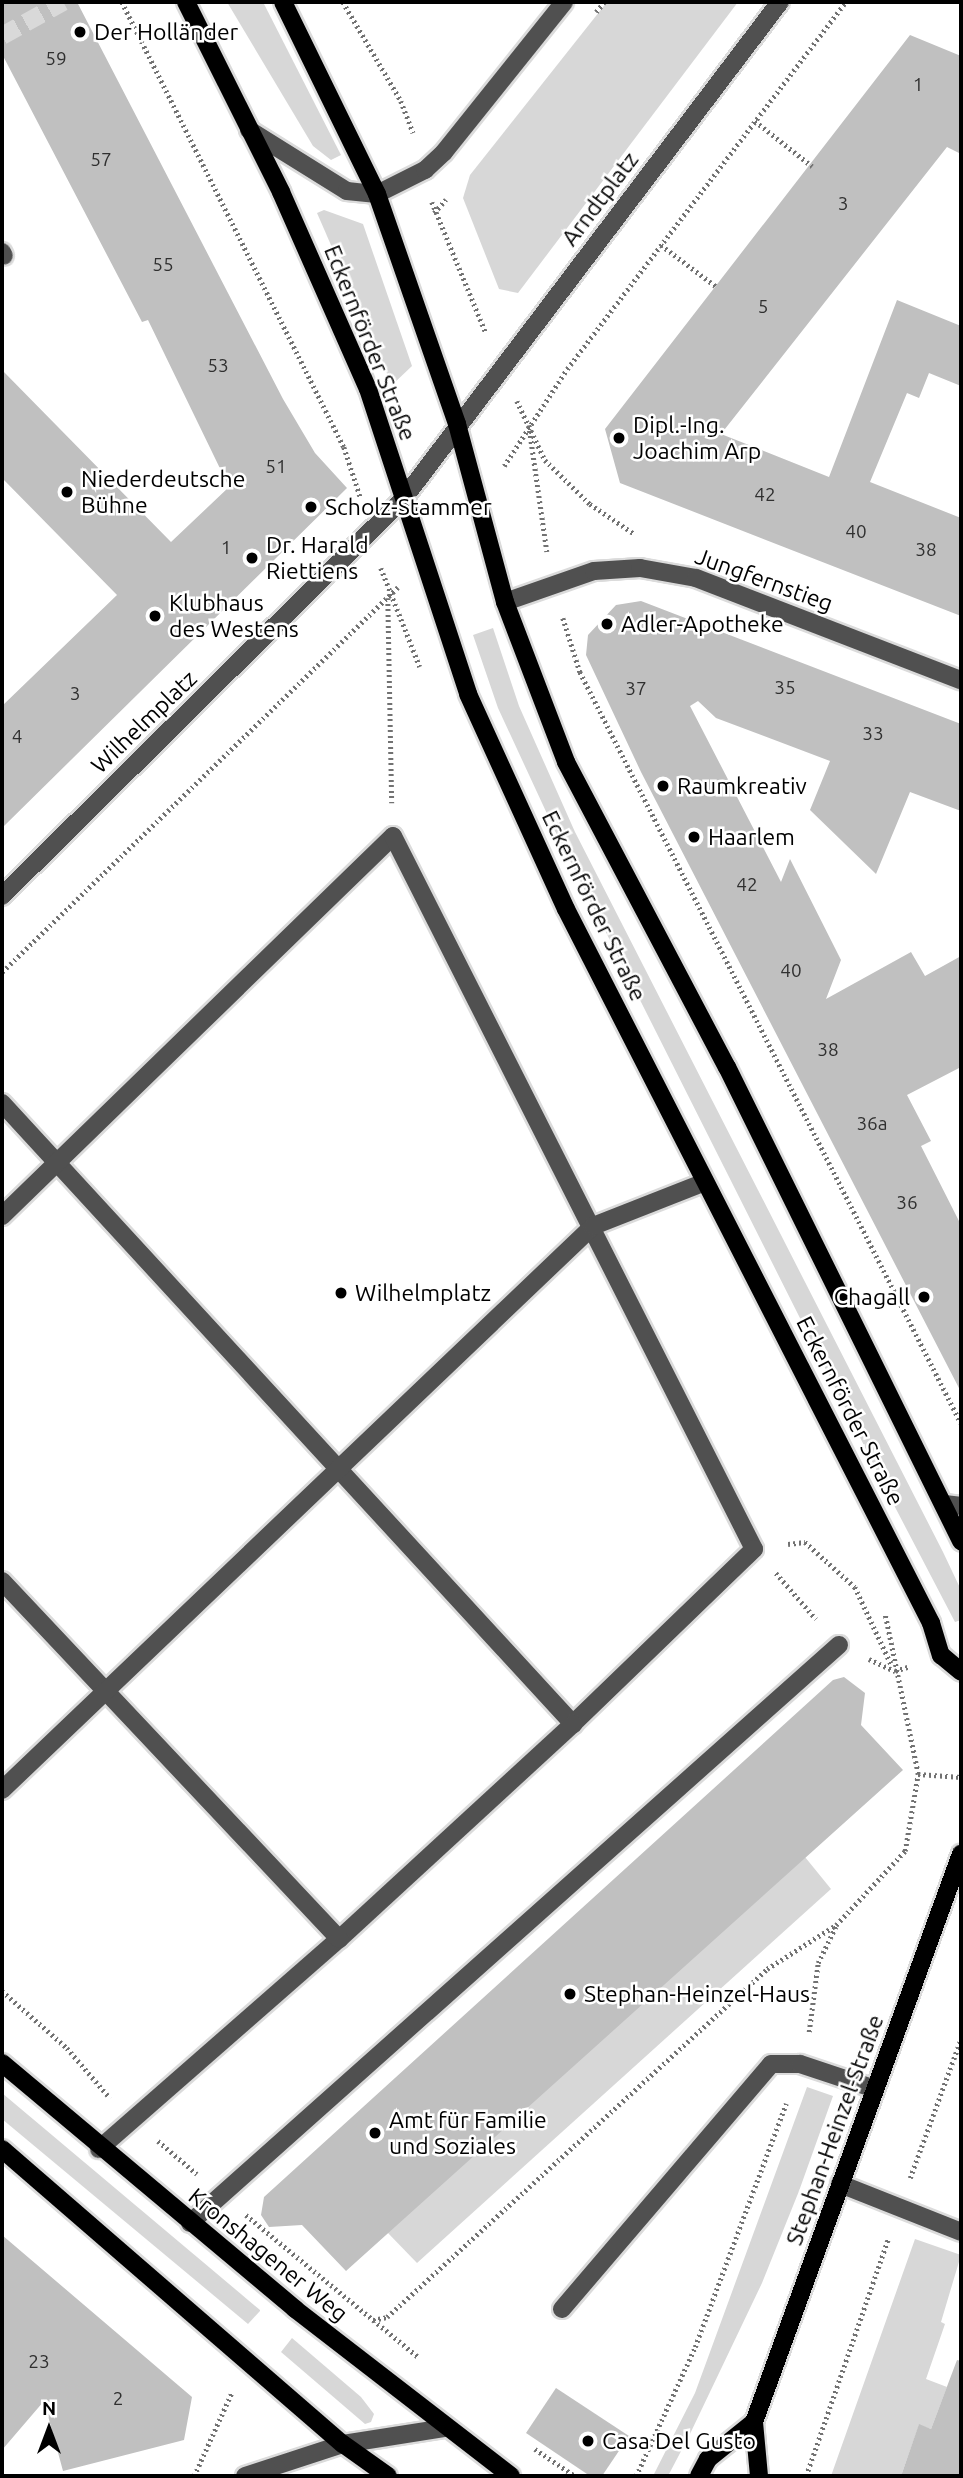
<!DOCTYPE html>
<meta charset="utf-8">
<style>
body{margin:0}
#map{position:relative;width:963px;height:2478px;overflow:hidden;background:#fff;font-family:Ubuntu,sans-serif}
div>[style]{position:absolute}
.green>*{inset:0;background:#d7d7d7}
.building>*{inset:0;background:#c0c0c0}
.minor-tunnel>*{height:18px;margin-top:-9px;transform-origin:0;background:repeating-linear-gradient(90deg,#d9d9d9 0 18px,transparent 0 27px)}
.path>*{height:4.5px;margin-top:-2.25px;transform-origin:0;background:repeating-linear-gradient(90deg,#727272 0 2px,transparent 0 5.5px)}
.roads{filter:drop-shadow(2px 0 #dbdbdb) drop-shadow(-2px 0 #dbdbdb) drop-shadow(0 2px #dbdbdb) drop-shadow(0 -2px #dbdbdb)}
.minor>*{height:18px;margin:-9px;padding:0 9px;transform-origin:9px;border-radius:9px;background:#505050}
.major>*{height:18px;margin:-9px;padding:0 9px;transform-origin:9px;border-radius:9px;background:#000}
.dots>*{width:19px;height:19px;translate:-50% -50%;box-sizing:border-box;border:4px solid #fff;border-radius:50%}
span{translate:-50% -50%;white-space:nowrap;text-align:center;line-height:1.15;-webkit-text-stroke:5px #fff;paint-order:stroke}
.number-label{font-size:19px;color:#303030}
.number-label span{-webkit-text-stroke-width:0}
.poi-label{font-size:23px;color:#000}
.left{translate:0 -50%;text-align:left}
.right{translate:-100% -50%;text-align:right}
.street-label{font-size:23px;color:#000}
.frame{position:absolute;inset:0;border:4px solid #000;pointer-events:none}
.north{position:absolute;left:14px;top:2394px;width:70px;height:70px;-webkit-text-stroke:5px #fff;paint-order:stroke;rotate:0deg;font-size:19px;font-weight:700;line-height:28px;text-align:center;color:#000}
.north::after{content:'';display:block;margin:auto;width:24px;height:32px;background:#000;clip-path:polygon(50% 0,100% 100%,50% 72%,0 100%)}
</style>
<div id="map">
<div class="green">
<i style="clip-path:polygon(227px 2px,263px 2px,341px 155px,331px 160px,313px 146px)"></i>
<i style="clip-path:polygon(607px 2px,738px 2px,518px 293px,499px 289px,463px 198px,470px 175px)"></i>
<i style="clip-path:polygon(324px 210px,363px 224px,412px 366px,392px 385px,317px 213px)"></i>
<i style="clip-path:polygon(493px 628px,519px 706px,575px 832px,943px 1552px,961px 1590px,961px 1620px,955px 1622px,896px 1509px,555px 831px,498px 708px,473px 635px)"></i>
<i style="clip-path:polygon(805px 1857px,831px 1889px,417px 2263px,387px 2232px)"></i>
<i style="clip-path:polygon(807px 2087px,833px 2096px,799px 2191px,762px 2283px,689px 2436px,668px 2476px,653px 2476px,695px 2393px)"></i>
<i style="clip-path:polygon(2px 2093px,260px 2310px,260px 2311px,248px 2324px,2px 2119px)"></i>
<i style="clip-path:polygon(915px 2239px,961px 2255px,941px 2322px,945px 2324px,926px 2379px,947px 2387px,931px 2429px,919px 2425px,902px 2473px,912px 2476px,831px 2476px)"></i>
<i style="clip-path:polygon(292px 2338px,361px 2397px,374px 2414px,371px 2422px,365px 2424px,281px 2352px)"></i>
</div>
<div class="building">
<i style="clip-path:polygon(2px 2px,77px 2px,283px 399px,315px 453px,347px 488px,2px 828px,2px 706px,117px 595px,2px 478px,2px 370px,171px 542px,229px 487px,148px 320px,142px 322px,2px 54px)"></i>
<i style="clip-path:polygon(910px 35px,961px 56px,961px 154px,947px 147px,721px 434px,829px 477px,897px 300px,961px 326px,961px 386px,929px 373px,919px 398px,907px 393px,870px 482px,961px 518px,961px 616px,620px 483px,605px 429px)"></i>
<i style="clip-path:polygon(641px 601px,961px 724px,961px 811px,910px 792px,876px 874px,810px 810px,830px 761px,716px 718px,698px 701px,690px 706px,781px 882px,790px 859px,841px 960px,826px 999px,911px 952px,925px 976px,961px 956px,961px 1067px,907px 1095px,931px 1141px,921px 1146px,961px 1225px,961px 1392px,641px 772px,586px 655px,588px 635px,616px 605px)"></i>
<i style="clip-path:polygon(844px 1677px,865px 1693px,861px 1725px,903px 1770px,346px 2271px,302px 2225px,269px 2227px,261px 2215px,264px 2197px,833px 1680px)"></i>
<i style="clip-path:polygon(2px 2235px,192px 2397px,184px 2440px,63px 2471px,44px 2401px,2px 2450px)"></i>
<i style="clip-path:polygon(957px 2360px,961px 2361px,961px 2476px,901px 2476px,919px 2424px,931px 2429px)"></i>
<i style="clip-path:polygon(556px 2388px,629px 2436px,602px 2476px,590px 2476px,526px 2433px)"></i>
</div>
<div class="minor-tunnel">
<i style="left:2px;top:36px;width:70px;rotate:-29.1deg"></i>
</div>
<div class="path">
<i style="left:122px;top:2px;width:497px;rotate:63.5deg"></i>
<i style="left:344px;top:447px;width:52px;rotate:71.9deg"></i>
<i style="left:343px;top:2px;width:115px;rotate:59.6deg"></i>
<i style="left:401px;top:101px;width:34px;rotate:69deg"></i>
<i style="left:596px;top:12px;width:13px;rotate:-51deg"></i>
<i style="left:755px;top:121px;width:73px;rotate:38.3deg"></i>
<i style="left:432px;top:202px;width:142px;rotate:67.6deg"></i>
<i style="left:434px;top:213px;width:18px;rotate:-49deg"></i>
<i style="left:661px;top:245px;width:70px;rotate:36.9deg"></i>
<i style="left:517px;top:401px;width:65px;rotate:64.6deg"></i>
<i style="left:545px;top:460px;width:63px;rotate:44.4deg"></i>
<i style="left:590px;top:504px;width:52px;rotate:34deg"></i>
<i style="left:529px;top:425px;width:128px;rotate:81.9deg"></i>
<i style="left:504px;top:466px;width:116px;rotate:-57deg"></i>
<i style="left:567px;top:369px;width:461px;rotate:-52.8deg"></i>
<i style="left:381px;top:568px;width:106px;rotate:68.5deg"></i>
<i style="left:388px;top:598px;width:205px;rotate:88.9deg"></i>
<i style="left:563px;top:618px;width:57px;rotate:72.5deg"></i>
<i style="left:580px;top:672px;width:842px;rotate:63.1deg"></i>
<i style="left:2px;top:972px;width:552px;rotate:-44.19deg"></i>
<i style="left:788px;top:1544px;width:17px;rotate:-7deg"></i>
<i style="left:805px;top:1542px;width:67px;rotate:42deg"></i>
<i style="left:855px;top:1587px;width:85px;rotate:64.9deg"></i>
<i style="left:776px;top:1573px;width:61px;rotate:49deg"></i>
<i style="left:869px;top:1659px;width:29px;rotate:25deg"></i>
<i style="left:895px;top:1671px;width:16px;rotate:-18deg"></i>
<i style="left:918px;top:1774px;width:43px;rotate:4deg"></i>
<i style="left:2px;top:1991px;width:86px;rotate:41.2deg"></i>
<i style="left:67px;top:2048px;width:66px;rotate:49.3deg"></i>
<i style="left:809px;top:2032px;width:70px;rotate:-82.6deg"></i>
<i style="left:818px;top:1963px;width:41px;rotate:-64.1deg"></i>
<i style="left:158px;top:2141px;width:51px;rotate:40.2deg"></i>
<i style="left:910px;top:2178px;width:148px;rotate:-69.9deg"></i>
<i style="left:246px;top:2215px;width:223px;rotate:39.5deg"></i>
<i style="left:373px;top:2320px;width:14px;rotate:-12deg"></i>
<i style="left:387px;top:2317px;width:515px;rotate:-42.48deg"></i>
<i style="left:767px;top:1969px;width:82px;rotate:-32.5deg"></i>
<i style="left:836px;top:1925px;width:101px;rotate:-47deg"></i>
<i style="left:905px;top:1851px;width:78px;rotate:-80.4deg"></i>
<i style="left:918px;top:1774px;width:163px;rotate:-101.7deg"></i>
<i style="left:535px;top:2449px;width:48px;rotate:34deg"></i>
<i style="left:194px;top:2476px;width:92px;rotate:-65.7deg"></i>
<i style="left:636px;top:2476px;width:142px;rotate:-65.4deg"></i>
<i style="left:695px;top:2347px;width:260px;rotate:-69.5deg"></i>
<i style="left:806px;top:2476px;width:251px;rotate:-70.9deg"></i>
</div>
<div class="roads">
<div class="minor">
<i style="left:249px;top:130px;width:115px;rotate:31.9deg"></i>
<i style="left:347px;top:191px;width:30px;rotate:6deg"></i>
<i style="left:377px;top:194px;width:54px;rotate:-26.6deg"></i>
<i style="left:425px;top:170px;width:26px;rotate:-43deg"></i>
<i style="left:444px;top:152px;width:192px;rotate:-51.3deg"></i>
<i style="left:2px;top:252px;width:4px;rotate:63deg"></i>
<i style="left:505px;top:602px;width:94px;rotate:-19.2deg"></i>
<i style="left:594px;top:571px;width:46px;rotate:-3.7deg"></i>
<i style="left:640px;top:568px;width:57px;rotate:10.1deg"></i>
<i style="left:696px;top:578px;width:284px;rotate:21.1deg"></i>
<i style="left:2px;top:896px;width:566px;rotate:-44.71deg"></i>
<i style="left:404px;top:498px;width:622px;rotate:-52.84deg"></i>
<i style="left:2px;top:1103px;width:844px;rotate:47.4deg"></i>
<i style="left:2px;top:1216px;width:545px;rotate:-44.18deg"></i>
<i style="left:393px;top:836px;width:799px;rotate:63.15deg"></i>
<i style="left:754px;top:1549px;width:252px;rotate:136deg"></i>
<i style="left:573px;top:1724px;width:318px;rotate:137.4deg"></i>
<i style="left:339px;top:1939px;width:319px;rotate:138.8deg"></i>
<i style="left:945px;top:1504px;width:16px;rotate:7deg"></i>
<i style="left:2px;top:1581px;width:492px;rotate:46.7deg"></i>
<i style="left:2px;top:1790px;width:817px;rotate:-43.66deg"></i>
<i style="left:593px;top:1226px;width:120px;rotate:-21.4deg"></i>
<i style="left:840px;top:2184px;width:130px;rotate:21.6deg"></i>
<i style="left:190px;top:2223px;width:869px;rotate:-41.69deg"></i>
<i style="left:562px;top:2309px;width:322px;rotate:-49.5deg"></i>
<i style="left:771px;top:2064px;width:29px"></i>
<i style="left:800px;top:2064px;width:79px;rotate:18.4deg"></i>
<i style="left:245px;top:2476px;width:103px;rotate:-18.1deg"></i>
<i style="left:343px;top:2444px;width:102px;rotate:-9deg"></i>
</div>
<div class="major">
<i style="left:186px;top:2px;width:212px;rotate:63.4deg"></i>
<i style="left:281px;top:192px;width:215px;rotate:66.2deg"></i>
<i style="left:368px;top:389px;width:321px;rotate:71.8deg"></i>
<i style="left:468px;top:694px;width:236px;rotate:65.5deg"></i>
<i style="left:566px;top:909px;width:802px;rotate:62.92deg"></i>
<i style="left:931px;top:1623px;width:34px;rotate:73deg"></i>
<i style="left:941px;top:1655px;width:26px;rotate:40deg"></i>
<i style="left:283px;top:2px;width:214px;rotate:63.9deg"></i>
<i style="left:377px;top:194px;width:244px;rotate:70.8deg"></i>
<i style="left:457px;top:424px;width:184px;rotate:74.9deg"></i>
<i style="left:505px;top:602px;width:171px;rotate:69.1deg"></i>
<i style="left:566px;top:762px;width:345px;rotate:62.2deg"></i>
<i style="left:727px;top:1067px;width:529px;rotate:63.73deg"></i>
<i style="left:2px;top:2063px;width:383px;rotate:40deg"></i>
<i style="left:295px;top:2309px;width:273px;rotate:37.7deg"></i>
<i style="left:2px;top:2149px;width:451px;rotate:40.9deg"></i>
<i style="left:343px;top:2444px;width:55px;rotate:35.4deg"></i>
<i style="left:699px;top:2476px;width:19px;rotate:-62deg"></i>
<i style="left:708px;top:2459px;width:59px;rotate:-38.8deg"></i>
<i style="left:759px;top:2476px;width:54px;rotate:-95.3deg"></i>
<i style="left:754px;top:2422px;width:605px;rotate:-69.98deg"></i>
</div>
</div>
<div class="dots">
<i style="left:80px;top:32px;background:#000"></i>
<i style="left:619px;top:438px;background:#000"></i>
<i style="left:67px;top:492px;background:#000"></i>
<i style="left:311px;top:507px;background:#000"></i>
<i style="left:252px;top:558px;background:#000"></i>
<i style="left:155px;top:616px;background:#000"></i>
<i style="left:607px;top:624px;background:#000"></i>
<i style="left:663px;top:786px;background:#000"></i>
<i style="left:694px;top:837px;background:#000"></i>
<i style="left:341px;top:1293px;background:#000"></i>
<i style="left:924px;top:1297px;background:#000"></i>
<i style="left:570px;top:1994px;background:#000"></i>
<i style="left:375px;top:2133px;background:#000"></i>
<i style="left:588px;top:2441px;background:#000"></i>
</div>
<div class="number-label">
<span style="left:56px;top:59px">59</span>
<span style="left:918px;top:85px">1</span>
<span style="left:101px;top:160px">57</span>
<span style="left:843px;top:204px">3</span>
<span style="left:163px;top:265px">55</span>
<span style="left:763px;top:307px">5</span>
<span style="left:218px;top:366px">53</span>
<span style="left:276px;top:467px">51</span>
<span style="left:765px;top:495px">42</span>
<span style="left:856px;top:532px">40</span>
<span style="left:226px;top:548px">1</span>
<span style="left:926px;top:550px">38</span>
<span style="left:785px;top:688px">35</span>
<span style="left:636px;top:689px">37</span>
<span style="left:75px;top:694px">3</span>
<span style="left:873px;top:734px">33</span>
<span style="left:17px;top:737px">4</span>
<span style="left:747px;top:885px">42</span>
<span style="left:791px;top:971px">40</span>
<span style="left:828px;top:1050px">38</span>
<span style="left:872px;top:1124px">36a</span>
<span style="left:907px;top:1203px">36</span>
<span style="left:39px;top:2362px">23</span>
<span style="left:118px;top:2399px">2</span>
</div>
<div class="poi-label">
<span class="left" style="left:94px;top:32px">Der Holländer</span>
<span class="left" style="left:633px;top:438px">Dipl.-Ing.<br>Joachim Arp</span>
<span class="left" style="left:81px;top:492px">Niederdeutsche<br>Bühne</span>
<span class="left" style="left:325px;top:507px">Scholz-Stammer</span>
<span class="left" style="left:266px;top:558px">Dr. Harald<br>Riettiens</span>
<span class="left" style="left:169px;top:616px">Klubhaus<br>des Westens</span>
<span class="left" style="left:621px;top:624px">Adler-Apotheke</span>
<span class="left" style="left:677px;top:786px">Raumkreativ</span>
<span class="left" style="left:708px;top:837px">Haarlem</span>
<span class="left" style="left:355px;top:1293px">Wilhelmplatz</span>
<span class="right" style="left:910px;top:1297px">Chagall</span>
<span class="left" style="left:584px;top:1994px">Stephan-Heinzel-Haus</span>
<span class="left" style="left:389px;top:2133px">Amt für Familie<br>und Soziales</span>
<span class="left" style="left:602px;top:2441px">Casa Del Gusto</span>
</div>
<div class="street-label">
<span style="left:600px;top:199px;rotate:-53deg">Arndtplatz</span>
<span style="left:370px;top:343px;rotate:68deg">Eckernförder Straße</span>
<span style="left:764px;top:580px;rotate:20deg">Jungfernstieg</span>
<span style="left:144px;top:722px;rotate:-44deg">Wilhelmplatz</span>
<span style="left:594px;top:906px;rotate:64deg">Eckernförder Straße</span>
<span style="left:850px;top:1411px;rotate:63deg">Eckernförder Straße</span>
<span style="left:835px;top:2130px;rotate:-70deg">Stephan-Heinzel-Straße</span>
<span style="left:268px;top:2255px;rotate:39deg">Kronshagener Weg</span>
</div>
<div class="frame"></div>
<div class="north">N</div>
</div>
